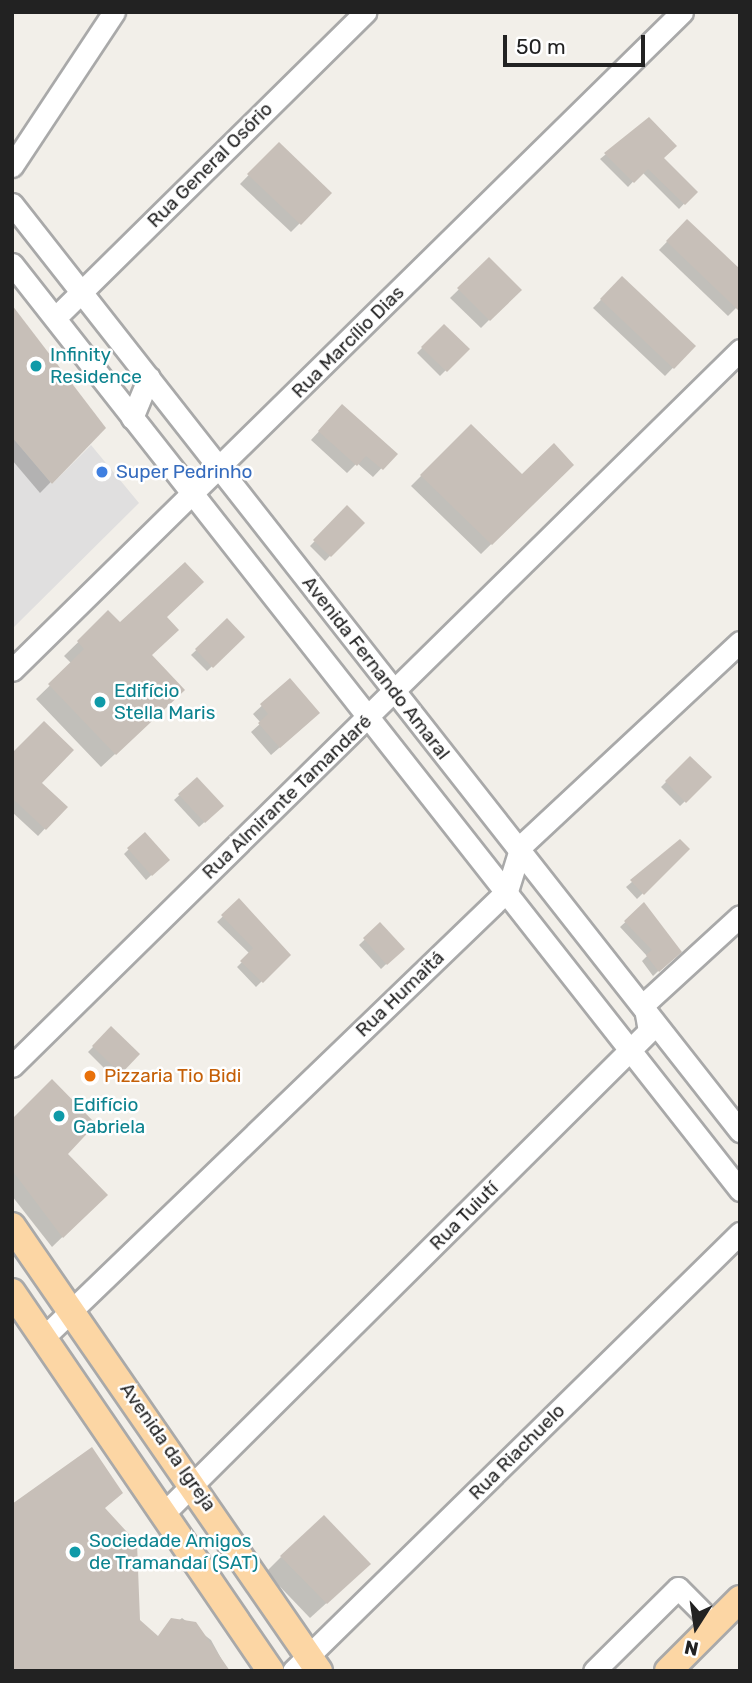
<!DOCTYPE html>
<meta charset="utf-8">
<style>
body{margin:0}
#map{position:relative;width:752px;height:1683px;overflow:hidden;background:#f2efe9;font-family:Rubik,sans-serif}
div>[style]{position:absolute}
.residential>*{inset:0;background:#e0dfdf}
.shadow>*{inset:0;background:#0003}
.building>*{inset:0;background:#c7bfb8}
.roads{filter:drop-shadow(2px 0 #a9a9a9) drop-shadow(-2px 0 #a9a9a9) drop-shadow(0 2px #a9a9a9) drop-shadow(0 -2px #a9a9a9)}
.minor>*{height:21px;margin:-10.5px;padding:0 10.5px;transform-origin:10.5px;border-radius:10.5px;background:#fff}
.major>*{height:26px;margin:-13px;padding:0 13px;transform-origin:13px;border-radius:13px;background:#fcd6a4}
.dots>*{width:19px;height:19px;translate:-50% -50%;box-sizing:border-box;border:4px solid #fff;border-radius:50%}
span{translate:-50% -50%;white-space:nowrap;text-align:center;line-height:1.15;-webkit-text-stroke:5px #fff;paint-order:stroke}
.street-label{font-size:19px;color:#222}
.culture-label{font-size:19px;color:#0d838f}
.left{translate:0 -50%;text-align:left}
.shop-label{font-size:19px;color:#366cbe}
.food-label{font-size:19px;color:#c56008}
.frame{position:absolute;inset:0;border:14px solid #222;pointer-events:none}
.north{position:absolute;left:661px;top:1592px;width:70px;height:70px;-webkit-text-stroke:5px #fff;paint-order:stroke;rotate:192deg;font-size:19px;font-weight:700;line-height:28px;text-align:center;color:#222}
.north::after{content:'';display:block;margin:auto;width:24px;height:32px;background:#222;clip-path:polygon(50% 0,100% 100%,50% 72%,0 100%)}
.scale{position:absolute;left:503px;top:35px;width:142px;height:32px;box-sizing:border-box;border:4px solid #222;border-top:0;padding-left:9px;font-size:21px;line-height:24px;white-space:nowrap;color:#222;-webkit-text-stroke:5px #fff;paint-order:stroke}
</style>
<div id="map">
<div class="residential">
<i style="clip-path:polygon(12px 437px,52px 484px,91px 445px,139px 503px,12px 629px)"></i>
</div>
<div class="shadow">
<i style="clip-path:polygon(649px 119px,662px 159px,695px 192px,679px 209px,642px 172px,628px 187px,600px 159px)"></i>
<i style="clip-path:polygon(279px 144px,330px 193px,291px 232px,240px 184px)"></i>
<i style="clip-path:polygon(687px 221px,740px 304px,728px 316px,659px 250px)"></i>
<i style="clip-path:polygon(489px 260px,519px 290px,481px 328px,450px 298px)"></i>
<i style="clip-path:polygon(622px 278px,694px 346px,665px 376px,593px 308px)"></i>
<i style="clip-path:polygon(12px 307px,104px 428px,40px 493px,12px 460px)"></i>
<i style="clip-path:polygon(444px 326px,467px 349px,440px 376px,417px 353px)"></i>
<i style="clip-path:polygon(334px 415px,395px 454px,373px 477px,357px 463px,347px 473px,311px 440px)"></i>
<i style="clip-path:polygon(471px 426px,522px 476px,572px 465px,481px 554px,411px 486px)"></i>
<i style="clip-path:polygon(347px 508px,362px 523px,325px 561px,310px 546px)"></i>
<i style="clip-path:polygon(108px 613px,119px 624px,165px 618px,150px 656px,169px 704px,101px 767px,36px 699px,72px 664px,64px 656px)"></i>
<i style="clip-path:polygon(227px 621px,243px 637px,207px 671px,191px 655px)"></i>
<i style="clip-path:polygon(290px 680px,310px 721px,271px 755px,251px 732px,261px 723px,253px 714px)"></i>
<i style="clip-path:polygon(12px 756px,65px 807px,38px 836px,12px 812px)"></i>
<i style="clip-path:polygon(690px 758px,710px 777px,680px 806px,661px 787px)"></i>
<i style="clip-path:polygon(197px 779px,222px 806px,199px 827px,174px 800px)"></i>
<i style="clip-path:polygon(680px 841px,688px 849px,637px 899px,626px 887px)"></i>
<i style="clip-path:polygon(129px 849px,162px 865px,146px 880px,124px 854px)"></i>
<i style="clip-path:polygon(239px 901px,288px 955px,256px 987px,237px 967px,250px 954px,217px 922px)"></i>
<i style="clip-path:polygon(644px 905px,679px 951px,653px 976px,642px 961px,647px 956px,620px 927px)"></i>
<i style="clip-path:polygon(380px 925px,402px 949px,381px 969px,359px 945px)"></i>
<i style="clip-path:polygon(111px 1029px,137px 1054px,114px 1078px,88px 1052px)"></i>
<i style="clip-path:polygon(12px 1121px,65px 1154px,106px 1195px,52px 1247px,12px 1196px)"></i>
<i style="clip-path:polygon(281px 1557px,353px 1579px,310px 1618px,266px 1572px)"></i>
<i style="clip-path:polygon(182px 1618px,211px 1640px,228px 1671px,12px 1671px,138px 1621px,158px 1638px)"></i>
</div>
<div class="building">
<i style="clip-path:polygon(649px 117px,677px 146px,664px 158px,698px 192px,685px 205px,648px 169px,634px 183px,604px 153px)"></i>
<i style="clip-path:polygon(279px 142px,332px 193px,301px 225px,247px 174px)"></i>
<i style="clip-path:polygon(687px 219px,740px 269px,740px 312px,666px 241px)"></i>
<i style="clip-path:polygon(489px 257px,522px 290px,490px 321px,457px 288px)"></i>
<i style="clip-path:polygon(622px 276px,696px 346px,674px 369px,600px 299px)"></i>
<i style="clip-path:polygon(12px 305px,106px 428px,52px 484px,12px 437px)"></i>
<i style="clip-path:polygon(444px 324px,470px 349px,447px 372px,421px 347px)"></i>
<i style="clip-path:polygon(342px 404px,398px 454px,383px 470px,366px 456px,357px 466px,318px 431px)"></i>
<i style="clip-path:polygon(471px 424px,522px 474px,554px 443px,574px 465px,492px 545px,420px 475px)"></i>
<i style="clip-path:polygon(347px 505px,365px 523px,331px 557px,313px 540px)"></i>
<i style="clip-path:polygon(185px 562px,204px 582px,167px 617px,179px 630px,152px 655px,185px 690px,116px 755px,48px 684px,84px 649px,77px 641px,108px 610px,120px 622px)"></i>
<i style="clip-path:polygon(227px 618px,245px 637px,213px 668px,195px 649px)"></i>
<i style="clip-path:polygon(290px 678px,320px 713px,280px 748px,258px 723px,268px 714px,260px 704px)"></i>
<i style="clip-path:polygon(44px 721px,74px 750px,42px 783px,68px 807px,46px 830px,12px 798px,12px 753px)"></i>
<i style="clip-path:polygon(690px 756px,712px 777px,686px 803px,665px 781px)"></i>
<i style="clip-path:polygon(197px 777px,224px 806px,205px 823px,178px 794px)"></i>
<i style="clip-path:polygon(145px 832px,170px 860px,152px 876px,127px 848px)"></i>
<i style="clip-path:polygon(680px 839px,690px 849px,644px 895px,630px 880px)"></i>
<i style="clip-path:polygon(239px 898px,291px 955px,263px 983px,240px 961px,253px 948px,221px 915px)"></i>
<i style="clip-path:polygon(644px 902px,682px 952px,659px 972px,646px 955px,652px 950px,624px 921px)"></i>
<i style="clip-path:polygon(380px 922px,405px 949px,387px 965px,363px 938px)"></i>
<i style="clip-path:polygon(111px 1026px,140px 1054px,121px 1074px,92px 1046px)"></i>
<i style="clip-path:polygon(52px 1079px,96px 1124px,68px 1154px,108px 1195px,63px 1238px,12px 1170px,12px 1119px)"></i>
<i style="clip-path:polygon(92px 1447px,123px 1493px,105px 1508px,137px 1543px,140px 1620px,158px 1636px,171px 1618px,196px 1622px,230px 1671px,12px 1671px,12px 1504px)"></i>
<i style="clip-path:polygon(324px 1515px,371px 1564px,327px 1604px,280px 1556px)"></i>
</div>
<div class="roads">
<div class="minor">
<i style="left:12px;top:166px;width:185px;rotate:-56.5deg"></i>
<i style="left:12px;top:204px;width:1179px;rotate:51.86deg"></i>
<i style="left:12px;top:264px;width:1178px;rotate:51.83deg"></i>
<i style="left:55px;top:318px;width:436px;rotate:-44.6deg"></i>
<i style="left:132px;top:418px;width:44px;rotate:-67.5deg"></i>
<i style="left:12px;top:670px;width:939px;rotate:-44.48deg"></i>
<i style="left:12px;top:1066px;width:1021px;rotate:-44.52deg"></i>
<i style="left:44px;top:1337px;width:643px;rotate:-43.93deg"></i>
<i style="left:507px;top:891px;width:47px;rotate:-72.7deg"></i>
<i style="left:521px;top:846px;width:299px;rotate:-43deg"></i>
<i style="left:166px;top:1511px;width:681px;rotate:-44.82deg"></i>
<i style="left:649px;top:1031px;width:27px;rotate:-100deg"></i>
<i style="left:644px;top:1004px;width:130px;rotate:-42.5deg"></i>
<i style="left:293px;top:1671px;width:626px;rotate:-44.42deg"></i>
<i style="left:594px;top:1671px;width:118px;rotate:-44.7deg"></i>
<i style="left:678px;top:1588px;width:51px;rotate:45deg"></i>
</div>
<div class="major">
<i style="left:12px;top:1226px;width:541px;rotate:55.4deg"></i>
<i style="left:12px;top:1292px;width:459px;rotate:55.7deg"></i>
<i style="left:668px;top:1671px;width:102px;rotate:-45deg"></i>
</div>
</div>
<div class="dots">
<i style="left:36px;top:366px;background:#0f9aa8"></i>
<i style="left:102px;top:472px;background:#3f7fe0"></i>
<i style="left:100px;top:702px;background:#0f9aa8"></i>
<i style="left:90px;top:1076px;background:#e8710a"></i>
<i style="left:59px;top:1116px;background:#0f9aa8"></i>
<i style="left:75px;top:1552px;background:#0f9aa8"></i>
</div>
<div class="street-label">
<span style="left:210px;top:165px;rotate:-45deg">Rua General Osório</span>
<span style="left:348px;top:342px;rotate:-45deg">Rua Marcílio Dias</span>
<span style="left:376px;top:668px;rotate:52deg">Avenida Fernando Amaral</span>
<span style="left:287px;top:797px;rotate:-44deg">Rua Almirante Tamandaré</span>
<span style="left:400px;top:994px;rotate:-44deg">Rua Humaitá</span>
<span style="left:464px;top:1216px;rotate:-45deg">Rua Tuiutí</span>
<span style="left:168px;top:1447px;rotate:55deg">Avenida da Igreja</span>
<span style="left:517px;top:1452px;rotate:-45deg">Rua Riachuelo</span>
</div>
<div class="culture-label">
<span class="left" style="left:50px;top:366px">Infinity<br>Residence</span>
<span class="left" style="left:114px;top:702px">Edifício<br>Stella Maris</span>
<span class="left" style="left:73px;top:1116px">Edifício<br>Gabriela</span>
<span class="left" style="left:89px;top:1552px">Sociedade Amigos<br>de Tramandaí (SAT)</span>
</div>
<div class="shop-label">
<span class="left" style="left:116px;top:472px">Super Pedrinho</span>
</div>
<div class="food-label">
<span class="left" style="left:104px;top:1076px">Pizzaria Tio Bidi</span>
</div>
<div class="frame"></div>
<div class="north">N</div>
<div class="scale">50 m</div>
</div>
